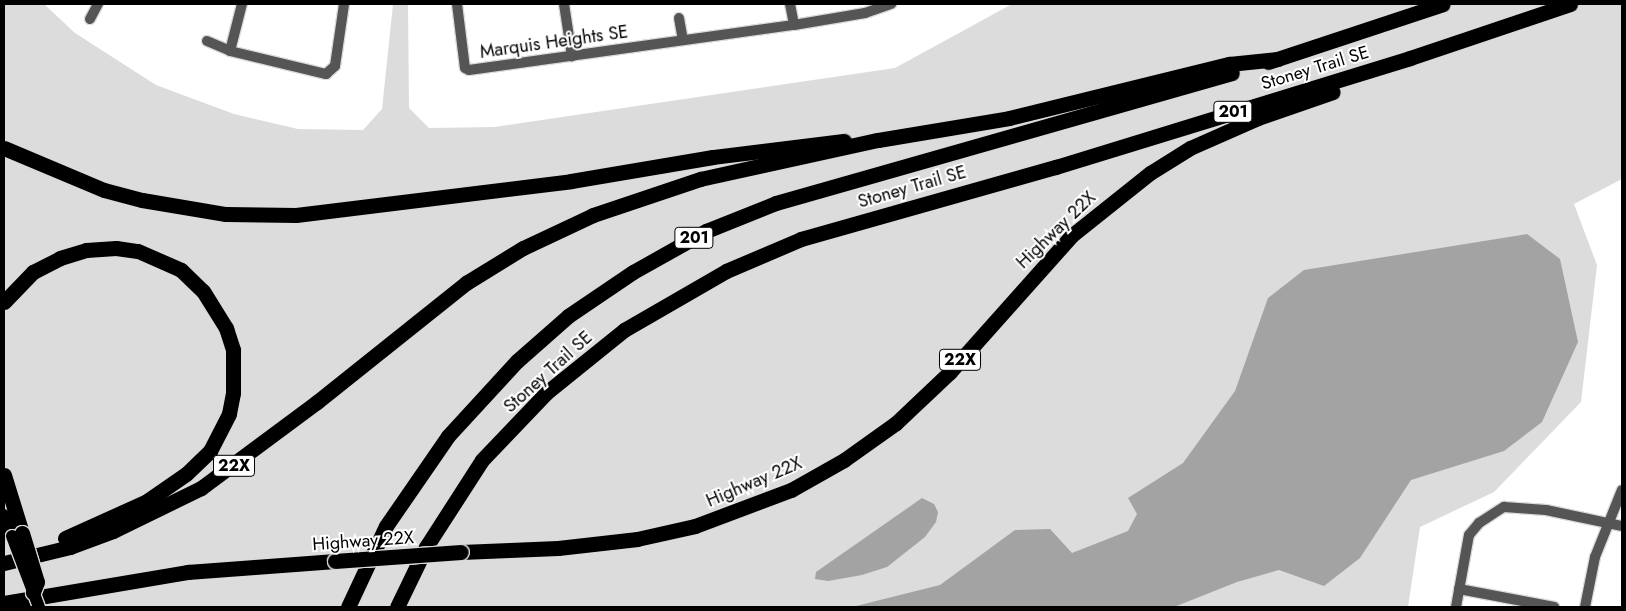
<!DOCTYPE html>
<style>
body{margin:0}
#map{position:relative;width:1626px;height:611px;overflow:hidden;background:#fff;font-family:Jost,sans-serif}
div>[style]{position:absolute}
.green>*{inset:0;background:#dcdcdc}
.water>*{inset:0;background:#a3a3a3}
.roads{filter:drop-shadow(1px 0 #dbdbdb) drop-shadow(-1px 0 #dbdbdb) drop-shadow(0 1px #dbdbdb) drop-shadow(0 -1px #dbdbdb)}
.minor>*{height:10px;margin:-5px;padding:0 5px;transform-origin:5px;border-radius:5px;background:#555}
.major>*{height:12px;margin:-6px;padding:0 6px;transform-origin:6px;border-radius:6px;background:#000}
.highway>*{height:15px;margin:-7.5px;padding:0 7.5px;transform-origin:7.5px;border-radius:7.5px;background:#000}
.bridges{filter:drop-shadow(1px 0 #dbdbdb) drop-shadow(-1px 0 #dbdbdb) drop-shadow(0 1px #dbdbdb) drop-shadow(0 -1px #dbdbdb)}
.major-bridge>*{height:12px;margin:-6px;padding:0 6px;transform-origin:6px;border-radius:6px;background:#000}
.highway-bridge>*{height:15px;margin:-7.5px;padding:0 7.5px;transform-origin:7.5px;border-radius:7.5px;background:#000}
span{translate:-50% -50%;white-space:nowrap;text-align:center;line-height:1.15;-webkit-text-stroke:4px #fff;paint-order:stroke}
.shield-label span{padding:1px 4px;background:#fff;border:1px solid;border-radius:4px;-webkit-text-stroke-width:0}
.shield-label{font-size:16px;color:#000;font-weight:700}
.street-label{font-size:18px;color:#000}
.frame{position:absolute;inset:0;border:5px solid #000;pointer-events:none}
</style>
<div id="map">
<div class="green">
<i style="clip-path:polygon(4px 4px,44px 4px,75px 33px,156px 85px,234px 114px,298px 129px,363px 130px,382px 109px,393px 4px,408px 4px,409px 108px,429px 128px,494px 127px,895px 68px,1012px 4px,1622px 4px,1622px 179px,1574px 204px,1597px 265px,1581px 402px,1494px 492px,1420px 527px,1408px 607px,4px 607px)"></i>
</div>
<div class="water">
<i style="clip-path:polygon(1527px 234px,1560px 259px,1578px 342px,1542px 422px,1504px 451px,1411px 480px,1360px 558px,1324px 586px,1279px 570px,1237px 582px,1174px 607px,852px 607px,940px 585px,1015px 530px,1050px 529px,1072px 553px,1128px 531px,1137px 514px,1128px 498px,1183px 463px,1235px 391px,1268px 298px,1304px 270px)"></i>
<i style="clip-path:polygon(922px 498px,934px 504px,938px 512px,936px 522px,925px 537px,887px 567px,862px 575px,828px 581px,815px 579px,816px 572px)"></i>
</div>
<div class="roads">
<div class="minor">
<i style="left:457px;top:4px;width:64px;rotate:82.9deg"></i>
<i style="left:465px;top:68px;width:4px;rotate:27deg"></i>
<i style="left:469px;top:70px;width:328px;rotate:-7.9deg"></i>
<i style="left:794px;top:25px;width:72px;rotate:-9.6deg"></i>
<i style="left:865px;top:13px;width:28px;rotate:-19deg"></i>
<i style="left:564px;top:4px;width:53px;rotate:81.3deg"></i>
<i style="left:790px;top:4px;width:21px;rotate:79deg"></i>
<i style="left:679px;top:18px;width:22px;rotate:80deg"></i>
<i style="left:90px;top:19px;width:17px;rotate:-62deg"></i>
<i style="left:207px;top:41px;width:25px;rotate:23deg"></i>
<i style="left:230px;top:51px;width:49px;rotate:-75.7deg"></i>
<i style="left:230px;top:51px;width:99px;rotate:13.5deg"></i>
<i style="left:326px;top:74px;width:12px;rotate:-42deg"></i>
<i style="left:335px;top:66px;width:63px;rotate:-81.7deg"></i>
<i style="left:1459px;top:589px;width:97px;rotate:10.7deg"></i>
<i style="left:1456px;top:607px;width:73px;rotate:-79.8deg"></i>
<i style="left:1469px;top:535px;width:16px;rotate:-50deg"></i>
<i style="left:1479px;top:523px;width:30px;rotate:-33deg"></i>
<i style="left:1504px;top:507px;width:42px;rotate:4.1deg"></i>
<i style="left:1546px;top:510px;width:78px;rotate:11.9deg"></i>
<i style="left:1585px;top:607px;width:51px;rotate:-78.7deg"></i>
<i style="left:1595px;top:557px;width:72px;rotate:-68.1deg"></i>
</div>
<div class="major">
<i style="left:4px;top:515px;width:22px;rotate:69deg"></i>
</div>
<div class="highway">
<i style="left:1268px;top:62px;width:184px;rotate:-18.3deg"></i>
<i style="left:4px;top:148px;width:108px;rotate:22.8deg"></i>
<i style="left:104px;top:190px;width:39px;rotate:15deg"></i>
<i style="left:142px;top:200px;width:85px;rotate:9.5deg"></i>
<i style="left:226px;top:214px;width:70px;rotate:0.8deg"></i>
<i style="left:296px;top:215px;width:277px;rotate:-7deg"></i>
<i style="left:571px;top:181px;width:144px;rotate:-9.6deg"></i>
<i style="left:713px;top:157px;width:132px;rotate:-7deg"></i>
<i style="left:4px;top:302px;width:42px;rotate:-46deg"></i>
<i style="left:33px;top:272px;width:30px;rotate:-27deg"></i>
<i style="left:60px;top:258px;width:27px;rotate:-17deg"></i>
<i style="left:86px;top:250px;width:30px;rotate:-4deg"></i>
<i style="left:116px;top:248px;width:22px;rotate:8deg"></i>
<i style="left:138px;top:251px;width:47px;rotate:23.8deg"></i>
<i style="left:181px;top:270px;width:30px;rotate:44deg"></i>
<i style="left:203px;top:291px;width:44px;rotate:58.1deg"></i>
<i style="left:226px;top:328px;width:23px;rotate:72deg"></i>
<i style="left:233px;top:350px;width:43px;rotate:90deg"></i>
<i style="left:233px;top:393px;width:21px;rotate:101deg"></i>
<i style="left:229px;top:414px;width:42px;rotate:117.2deg"></i>
<i style="left:210px;top:451px;width:33px;rotate:136deg"></i>
<i style="left:186px;top:474px;width:47px;rotate:145.3deg"></i>
<i style="left:147px;top:501px;width:90px;rotate:155.7deg"></i>
<i style="left:4px;top:475px;width:61px;rotate:72.8deg"></i>
<i style="left:461px;top:552px;width:97px;rotate:-2.4deg"></i>
<i style="left:558px;top:548px;width:80px;rotate:-6.5deg"></i>
<i style="left:637px;top:539px;width:59px;rotate:-12.6deg"></i>
<i style="left:695px;top:526px;width:103px;rotate:-20.6deg"></i>
<i style="left:791px;top:490px;width:61px;rotate:-29.5deg"></i>
<i style="left:844px;top:460px;width:64px;rotate:-35.4deg"></i>
<i style="left:896px;top:423px;width:74px;rotate:-43.4deg"></i>
<i style="left:950px;top:372px;width:182px;rotate:-48.3deg"></i>
<i style="left:1071px;top:236px;width:101px;rotate:-38.6deg"></i>
<i style="left:1150px;top:173px;width:47px;rotate:-32deg"></i>
<i style="left:1190px;top:148px;width:74px;rotate:-23.8deg"></i>
<i style="left:1258px;top:118px;width:79px;rotate:-19.1deg"></i>
<i style="left:4px;top:563px;width:68px;rotate:-13.6deg"></i>
<i style="left:70px;top:547px;width:46px;rotate:-20.4deg"></i>
<i style="left:113px;top:531px;width:98px;rotate:-26deg"></i>
<i style="left:201px;top:488px;width:144px;rotate:-36.6deg"></i>
<i style="left:317px;top:402px;width:191px;rotate:-38.6deg"></i>
<i style="left:466px;top:283px;width:67px;rotate:-31.6deg"></i>
<i style="left:523px;top:248px;width:77px;rotate:-25.2deg"></i>
<i style="left:593px;top:215px;width:113px;rotate:-18.6deg"></i>
<i style="left:700px;top:179px;width:182px;rotate:-12.4deg"></i>
<i style="left:878px;top:140px;width:133px;rotate:-9.5deg"></i>
<i style="left:1009px;top:118px;width:227px;rotate:-13.8deg"></i>
<i style="left:1229px;top:64px;width:49px;rotate:-5.8deg"></i>
<i style="left:4px;top:603px;width:187px;rotate:-9.6deg"></i>
<i style="left:188px;top:572px;width:147px;rotate:-4.3deg"></i>
<i style="left:348px;top:607px;width:89px;rotate:-64.9deg"></i>
<i style="left:386px;top:526px;width:109px;rotate:-55.4deg"></i>
<i style="left:448px;top:436px;width:102px;rotate:-47.4deg"></i>
<i style="left:517px;top:361px;width:68px;rotate:-41.4deg"></i>
<i style="left:568px;top:316px;width:78px;rotate:-34.1deg"></i>
<i style="left:633px;top:272px;width:84px;rotate:-29.3deg"></i>
<i style="left:706px;top:231px;width:75px;rotate:-21.8deg"></i>
<i style="left:776px;top:203px;width:474px;rotate:-15.9deg"></i>
<i style="left:397px;top:607px;width:67px;rotate:-64.2deg"></i>
<i style="left:426px;top:547px;width:103px;rotate:-57.2deg"></i>
<i style="left:482px;top:460px;width:93px;rotate:-46.3deg"></i>
<i style="left:546px;top:393px;width:100px;rotate:-38.9deg"></i>
<i style="left:624px;top:330px;width:118px;rotate:-30deg"></i>
<i style="left:726px;top:271px;width:82px;rotate:-23.1deg"></i>
<i style="left:801px;top:239px;width:265px;rotate:-15.8deg"></i>
<i style="left:1056px;top:167px;width:370px;rotate:-17.1deg"></i>
<i style="left:1410px;top:58px;width:169px;rotate:-18.6deg"></i>
</div>
</div>
<div class="bridges">
<div class="major-bridge">
<i style="left:12px;top:536px;width:76px;rotate:69.2deg"></i>
</div>
<div class="highway-bridge">
<i style="left:22px;top:533px;width:51px;rotate:73deg"></i>
<i style="left:37px;top:582px;width:11px;rotate:112deg"></i>
<i style="left:335px;top:561px;width:126px;rotate:-4.1deg"></i>
</div>
</div>
<div class="shield-label">
<span style="left:1233px;top:112px">201</span>
<span style="left:694px;top:238px">201</span>
<span style="left:960px;top:360px">22X</span>
<span style="left:234px;top:466px">22X</span>
</div>
<div class="street-label">
<span style="left:554px;top:42px;rotate:-8deg">Marquis Heights SE</span>
<span style="left:1315px;top:68px;rotate:-17deg">Stoney Trail SE</span>
<span style="left:912px;top:187px;rotate:-16deg">Stoney Trail SE</span>
<span style="left:1056px;top:230px;rotate:-44deg">Highway 22X</span>
<span style="left:548px;top:372px;rotate:-42deg">Stoney Trail SE</span>
<span style="left:754px;top:482px;rotate:-23deg">Highway 22X</span>
<span style="left:363px;top:541px;rotate:-4deg">Highway 22X</span>
</div>
<div class="frame"></div>
</div>
